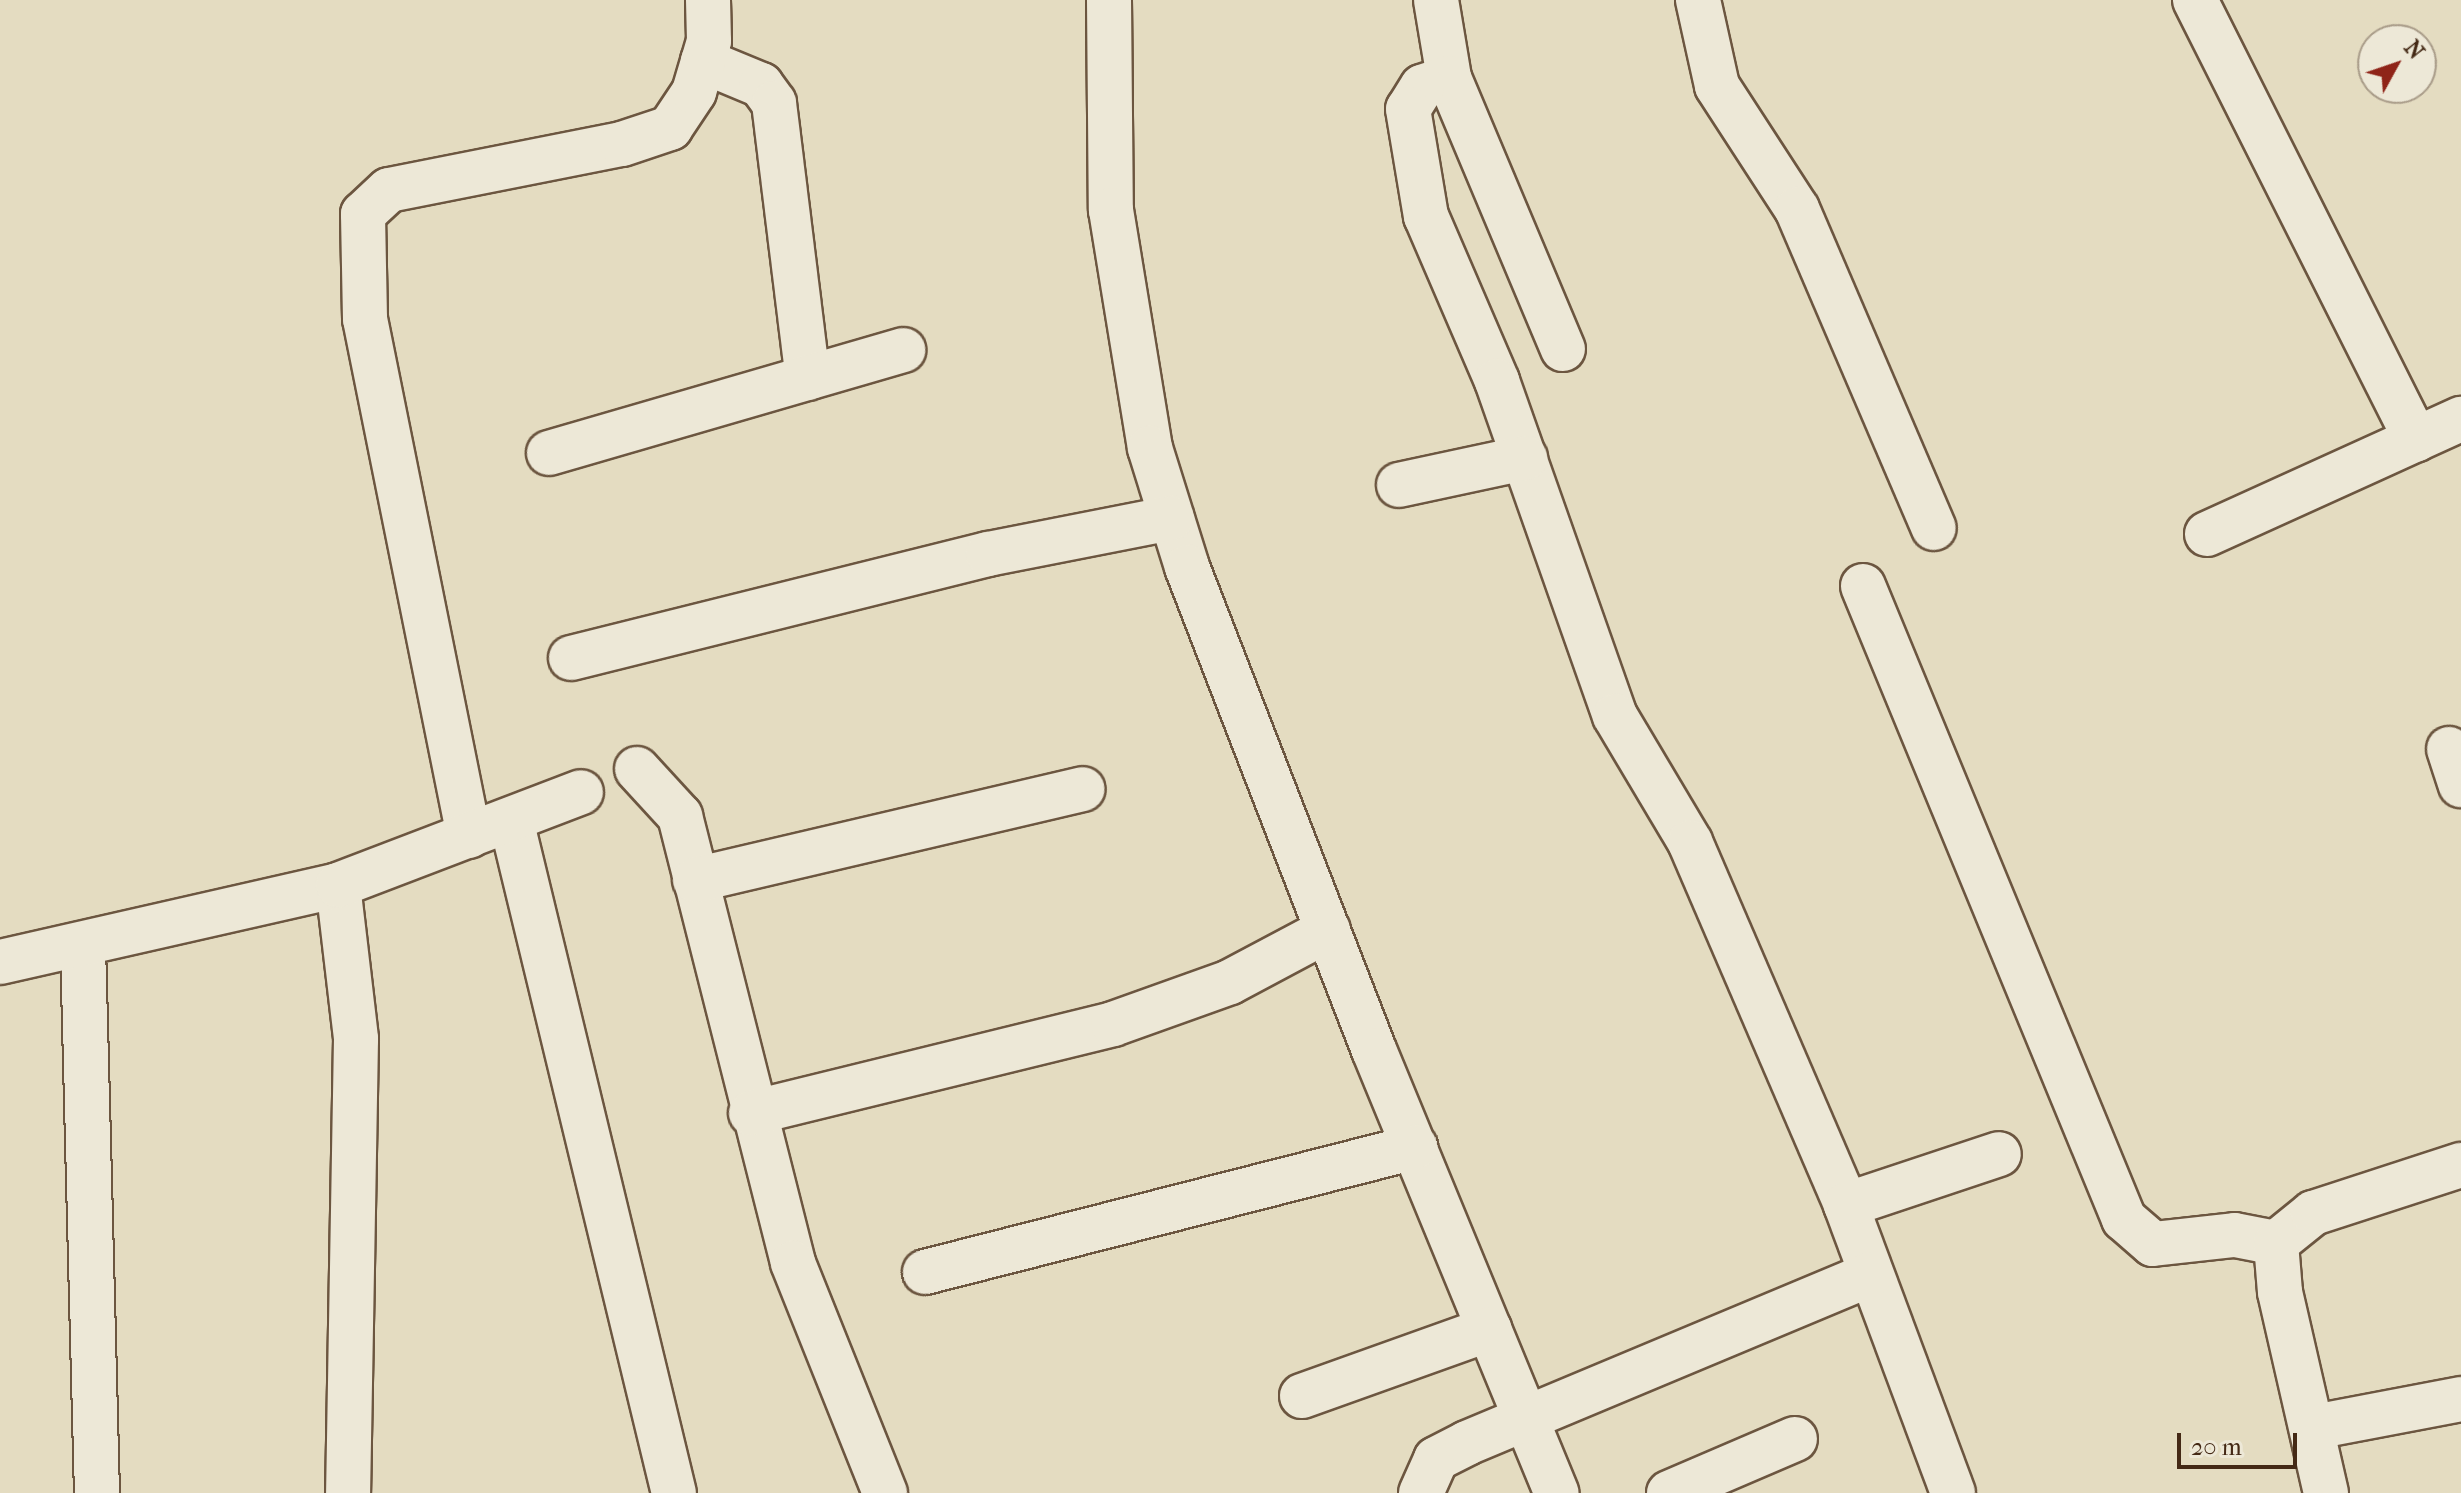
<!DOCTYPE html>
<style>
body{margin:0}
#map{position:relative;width:2461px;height:1493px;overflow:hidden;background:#e4dcc1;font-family:"IM FELL French Canon",serif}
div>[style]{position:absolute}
.roads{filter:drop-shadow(2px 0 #6c5640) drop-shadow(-2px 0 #6c5640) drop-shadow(0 2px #6c5640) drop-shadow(0 -2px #6c5640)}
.minor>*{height:44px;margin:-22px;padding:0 22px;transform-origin:22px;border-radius:22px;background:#ede8d7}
span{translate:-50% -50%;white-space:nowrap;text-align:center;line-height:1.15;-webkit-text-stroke:6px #ede8d7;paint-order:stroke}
.north{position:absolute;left:2357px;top:24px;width:80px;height:80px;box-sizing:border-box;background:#ede8d7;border:2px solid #a99c89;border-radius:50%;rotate:50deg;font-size:22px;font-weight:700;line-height:32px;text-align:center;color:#442915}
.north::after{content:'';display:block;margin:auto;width:28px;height:36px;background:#8f2418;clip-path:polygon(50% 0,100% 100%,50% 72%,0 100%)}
.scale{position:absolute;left:2177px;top:1433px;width:120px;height:36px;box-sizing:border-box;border:4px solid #442915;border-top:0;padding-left:10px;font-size:24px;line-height:28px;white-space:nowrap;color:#442915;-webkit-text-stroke:6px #ede8d7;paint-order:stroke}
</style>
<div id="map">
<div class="roads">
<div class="minor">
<i style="left:1109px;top:0;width:210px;rotate:89.5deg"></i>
<i style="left:1111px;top:210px;width:241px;rotate:80.7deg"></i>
<i style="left:1150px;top:448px;width:125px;rotate:72.7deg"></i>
<i style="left:1187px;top:567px;width:518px;rotate:68.84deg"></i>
<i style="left:1374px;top:1050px;width:479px;rotate:67.6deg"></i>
<i style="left:1436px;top:0;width:79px;rotate:80.5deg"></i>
<i style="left:1449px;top:78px;width:294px;rotate:67.2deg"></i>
<i style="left:1698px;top:0;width:88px;rotate:77.5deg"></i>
<i style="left:1717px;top:86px;width:147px;rotate:57deg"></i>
<i style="left:1797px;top:209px;width:347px;rotate:66.8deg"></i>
<i style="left:2195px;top:0;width:492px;rotate:63.3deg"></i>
<i style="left:703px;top:61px;width:63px;rotate:22.5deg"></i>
<i style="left:761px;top:85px;width:22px;rotate:54deg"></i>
<i style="left:774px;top:103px;width:277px;rotate:83deg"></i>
<i style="left:1449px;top:78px;width:28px;rotate:162deg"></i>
<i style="left:1422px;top:87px;width:26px;rotate:122deg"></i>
<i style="left:1408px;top:109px;width:109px;rotate:80.5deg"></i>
<i style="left:1426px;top:216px;width:180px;rotate:66.7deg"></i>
<i style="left:1497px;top:381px;width:355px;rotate:70.6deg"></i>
<i style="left:1615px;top:716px;width:147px;rotate:59.2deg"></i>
<i style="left:1690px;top:842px;width:395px;rotate:66.7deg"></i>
<i style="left:1846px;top:1205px;width:307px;rotate:69.6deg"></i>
<i style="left:549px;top:453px;width:369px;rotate:-16.2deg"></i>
<i style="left:1399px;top:485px;width:129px;rotate:-12.1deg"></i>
<i style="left:2207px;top:534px;width:279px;rotate:-24.4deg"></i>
<i style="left:1863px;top:586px;width:685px;rotate:67.59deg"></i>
<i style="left:2124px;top:1219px;width:38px;rotate:41deg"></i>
<i style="left:2153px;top:1244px;width:82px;rotate:-6.3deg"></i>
<i style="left:2235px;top:1235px;width:42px;rotate:11deg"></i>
<i style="left:571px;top:658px;width:430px;rotate:-14deg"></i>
<i style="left:988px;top:554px;width:187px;rotate:-11.1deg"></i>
<i style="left:2449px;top:749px;width:38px;rotate:72deg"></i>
<i style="left:637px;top:769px;width:64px;rotate:47.5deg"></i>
<i style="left:680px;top:816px;width:461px;rotate:75.8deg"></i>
<i style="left:793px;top:1263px;width:248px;rotate:68.2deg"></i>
<i style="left:511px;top:820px;width:692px;rotate:76.39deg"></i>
<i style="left:469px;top:836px;width:527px;rotate:-101.37deg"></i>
<i style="left:365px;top:319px;width:105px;rotate:-91.1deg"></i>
<i style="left:363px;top:214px;width:35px;rotate:-43deg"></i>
<i style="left:389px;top:190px;width:237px;rotate:-11.2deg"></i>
<i style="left:622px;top:144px;width:51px;rotate:-18.4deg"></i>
<i style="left:670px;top:128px;width:43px;rotate:-56.3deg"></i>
<i style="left:694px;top:92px;width:53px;rotate:-73.6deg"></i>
<i style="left:709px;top:41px;width:41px;rotate:-91.4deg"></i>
<i style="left:695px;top:880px;width:398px;rotate:-13.2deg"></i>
<i style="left:338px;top:885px;width:155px;rotate:83.3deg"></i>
<i style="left:356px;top:1039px;width:454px;rotate:91deg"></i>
<i style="left:83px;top:945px;width:548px;rotate:88.54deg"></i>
<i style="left:0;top:962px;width:347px;rotate:-12.8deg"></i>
<i style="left:338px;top:885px;width:260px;rotate:-20.9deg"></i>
<i style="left:751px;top:1113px;width:373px;rotate:-13.8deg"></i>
<i style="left:1113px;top:1024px;width:124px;rotate:-19.7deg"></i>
<i style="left:1230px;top:982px;width:111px;rotate:-28deg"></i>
<i style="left:1846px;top:1205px;width:161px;rotate:-18.4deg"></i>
<i style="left:925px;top:1272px;width:506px;rotate:-14.31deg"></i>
<i style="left:1302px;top:1396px;width:199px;rotate:-19.7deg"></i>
<i style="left:2314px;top:1427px;width:150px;rotate:-10.8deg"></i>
<i style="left:1421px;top:1493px;width:37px;rotate:-66deg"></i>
<i style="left:1436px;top:1459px;width:35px;rotate:-27deg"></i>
<i style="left:1467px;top:1443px;width:438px;rotate:-22.7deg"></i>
<i style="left:1669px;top:1493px;width:137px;rotate:-23.2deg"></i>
<i style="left:2326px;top:1493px;width:206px;rotate:-102.9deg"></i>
<i style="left:2280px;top:1292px;width:49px;rotate:-94.7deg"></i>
<i style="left:2276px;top:1243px;width:48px;rotate:-39deg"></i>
<i style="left:2313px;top:1213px;width:156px;rotate:-18deg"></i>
</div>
</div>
<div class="north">N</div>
<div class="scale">20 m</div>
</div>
